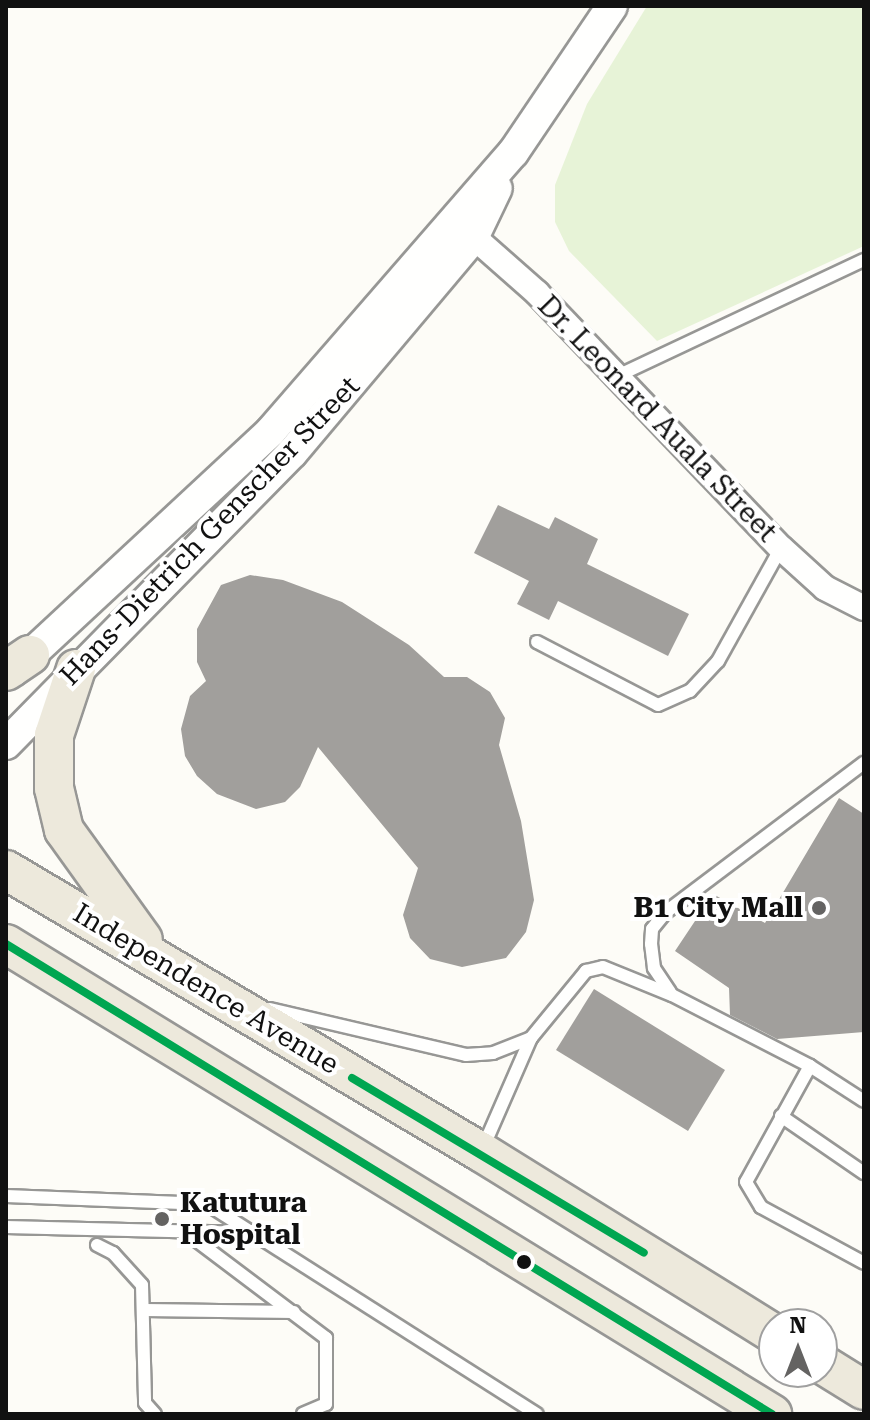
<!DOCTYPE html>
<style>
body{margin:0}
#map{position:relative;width:870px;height:1420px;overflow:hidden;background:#fdfcf7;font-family:"Roboto Serif",serif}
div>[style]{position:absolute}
.green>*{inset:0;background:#e7f3d7}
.building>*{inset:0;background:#a19f9c}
.roads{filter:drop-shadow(2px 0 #979795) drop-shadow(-2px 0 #979795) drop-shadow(0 2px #979795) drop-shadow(0 -2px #979795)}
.service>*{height:12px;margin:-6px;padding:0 6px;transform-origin:6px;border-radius:6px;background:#fffffe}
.minor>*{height:24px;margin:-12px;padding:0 12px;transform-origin:12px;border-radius:12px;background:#fffffe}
.tertiary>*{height:30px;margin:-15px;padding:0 15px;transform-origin:15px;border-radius:15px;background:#fffffe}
.primary>*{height:38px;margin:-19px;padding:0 19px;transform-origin:19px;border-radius:19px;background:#ede9dc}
.bus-1>*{height:8px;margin:-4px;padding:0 4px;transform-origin:4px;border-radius:4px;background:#00a651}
.dots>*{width:22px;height:22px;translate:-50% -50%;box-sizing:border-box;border:4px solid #fff;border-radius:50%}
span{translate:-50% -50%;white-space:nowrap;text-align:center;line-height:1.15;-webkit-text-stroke:8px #fff;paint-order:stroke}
.street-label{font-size:28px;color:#111}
.poi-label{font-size:28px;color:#111;font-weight:700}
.right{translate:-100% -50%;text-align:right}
.left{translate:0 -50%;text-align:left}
.frame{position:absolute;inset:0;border:8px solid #111;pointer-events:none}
.north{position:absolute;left:758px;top:1308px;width:80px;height:80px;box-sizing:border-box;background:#fff;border:2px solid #a0a0a0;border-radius:50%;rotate:0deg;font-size:22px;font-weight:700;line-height:32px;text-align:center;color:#111}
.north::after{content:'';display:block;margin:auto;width:28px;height:36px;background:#646362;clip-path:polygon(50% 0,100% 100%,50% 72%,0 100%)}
</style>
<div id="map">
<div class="green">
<i style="clip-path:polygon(647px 6px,864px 6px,864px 246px,657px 341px,569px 251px,555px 222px,555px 185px,587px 104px)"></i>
</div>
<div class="building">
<i style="clip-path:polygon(498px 505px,549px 529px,555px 517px,598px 539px,587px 564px,689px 614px,668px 656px,558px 601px,549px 620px,517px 604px,529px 581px,474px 553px)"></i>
<i style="clip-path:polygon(250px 575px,283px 580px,342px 602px,409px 645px,444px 677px,467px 677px,490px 692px,505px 718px,499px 745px,521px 821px,534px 900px,526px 932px,506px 958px,462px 967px,430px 959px,410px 938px,403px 915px,418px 868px,318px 747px,300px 787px,285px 802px,256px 809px,217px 794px,197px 776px,185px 756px,181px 729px,190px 696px,206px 681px,197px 662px,197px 629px,221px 585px)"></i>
<i style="clip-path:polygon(839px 798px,864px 814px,864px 1032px,777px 1039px,730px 1015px,729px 988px,675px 951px,713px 894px,765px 923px)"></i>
<i style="clip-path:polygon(594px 989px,725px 1070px,688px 1131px,556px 1050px)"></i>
</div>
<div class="roads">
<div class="service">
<i style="left:615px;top:377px;width:275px;rotate:-25.2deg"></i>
<i style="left:537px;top:642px;width:136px;rotate:27.5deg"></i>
<i style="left:658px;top:705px;width:35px;rotate:-24deg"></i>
<i style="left:690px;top:691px;width:41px;rotate:-47deg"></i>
<i style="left:718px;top:661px;width:129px;rotate:-60.9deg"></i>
<i style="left:670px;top:992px;width:29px;rotate:-124deg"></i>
<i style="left:654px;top:968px;width:24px;rotate:-97deg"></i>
<i style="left:651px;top:944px;width:15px;rotate:-86deg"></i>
<i style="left:652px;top:929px;width:22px;rotate:-51deg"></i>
<i style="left:666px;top:912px;width:248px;rotate:-37deg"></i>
<i style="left:270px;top:1009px;width:201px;rotate:13.2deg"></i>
<i style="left:466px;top:1055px;width:27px;rotate:-4deg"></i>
<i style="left:493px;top:1053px;width:41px;rotate:-21.5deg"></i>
<i style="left:810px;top:1066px;width:132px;rotate:118.9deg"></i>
<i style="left:746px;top:1182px;width:29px;rotate:59deg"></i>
<i style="left:761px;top:1207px;width:117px;rotate:28.5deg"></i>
<i style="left:781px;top:1116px;width:101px;rotate:34.5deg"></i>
<i style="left:482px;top:1150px;width:122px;rotate:-66.4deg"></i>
<i style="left:531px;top:1038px;width:87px;rotate:-50.6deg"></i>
<i style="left:586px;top:971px;width:17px;rotate:-13deg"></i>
<i style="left:603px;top:967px;width:74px;rotate:22.1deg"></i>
<i style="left:672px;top:995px;width:155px;rotate:27.2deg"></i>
<i style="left:810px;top:1066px;width:64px;rotate:32.9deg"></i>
<i style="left:6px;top:1196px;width:201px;rotate:2.3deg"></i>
<i style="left:207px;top:1204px;width:391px;rotate:32.5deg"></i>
<i style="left:6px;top:1227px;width:244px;rotate:1.4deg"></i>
<i style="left:184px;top:1231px;width:178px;rotate:37deg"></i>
<i style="left:326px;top:1338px;width:66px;rotate:90deg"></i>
<i style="left:326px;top:1404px;width:25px;rotate:157deg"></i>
<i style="left:97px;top:1245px;width:18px;rotate:27deg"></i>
<i style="left:113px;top:1253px;width:43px;rotate:47.8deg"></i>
<i style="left:142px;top:1285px;width:118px;rotate:88.5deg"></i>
<i style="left:145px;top:1403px;width:15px;rotate:48deg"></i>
<i style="left:145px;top:1310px;width:149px;rotate:0.8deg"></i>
</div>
<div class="minor">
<i style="left:460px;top:225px;width:103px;rotate:41.4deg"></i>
<i style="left:537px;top:293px;width:353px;rotate:46.3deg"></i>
<i style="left:781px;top:548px;width:59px;rotate:42.3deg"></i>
<i style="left:825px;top:588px;width:44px;rotate:27.1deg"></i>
</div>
<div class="tertiary">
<i style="left:13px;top:671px;width:352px;rotate:-42.9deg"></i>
<i style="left:271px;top:431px;width:369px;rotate:-49deg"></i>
<i style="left:513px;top:153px;width:177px;rotate:-56deg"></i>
<i style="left:6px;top:744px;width:408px;rotate:-45.5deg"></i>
<i style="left:292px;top:453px;width:281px;rotate:-49.9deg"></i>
<i style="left:473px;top:238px;width:55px;rotate:-64.4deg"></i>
</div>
<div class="primary">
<i style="left:76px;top:669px;width:70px;rotate:108.4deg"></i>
<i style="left:54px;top:735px;width:53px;rotate:90deg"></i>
<i style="left:54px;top:788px;width:43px;rotate:76.6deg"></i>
<i style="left:64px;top:830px;width:135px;rotate:54.3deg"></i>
<i style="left:6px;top:671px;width:29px;rotate:-34deg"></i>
<i style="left:6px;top:870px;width:552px;rotate:30.7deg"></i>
<i style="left:481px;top:1152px;width:345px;rotate:31.8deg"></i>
<i style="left:6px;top:944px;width:899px;rotate:31.53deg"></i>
<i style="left:822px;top:1364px;width:49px;rotate:31.8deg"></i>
</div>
</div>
<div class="bus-1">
<i style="left:6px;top:944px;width:899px;rotate:31.53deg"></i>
<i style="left:352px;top:1078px;width:340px;rotate:30.9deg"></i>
</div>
<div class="dots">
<i style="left:819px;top:908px;background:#646362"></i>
<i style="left:162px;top:1219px;background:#646362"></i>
<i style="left:524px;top:1262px;background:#111"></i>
</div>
<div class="street-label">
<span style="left:657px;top:419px;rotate:46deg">Dr. Leonard Auala Street</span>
<span style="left:210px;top:531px;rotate:-46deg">Hans-Dietrich Genscher Street</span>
<span style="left:206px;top:989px;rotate:31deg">Independence Avenue</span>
</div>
<div class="poi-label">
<span class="right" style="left:803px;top:908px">B1 City Mall</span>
<span class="left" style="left:180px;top:1219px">Katutura<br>Hospital</span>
</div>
<div class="frame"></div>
<div class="north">N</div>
</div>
